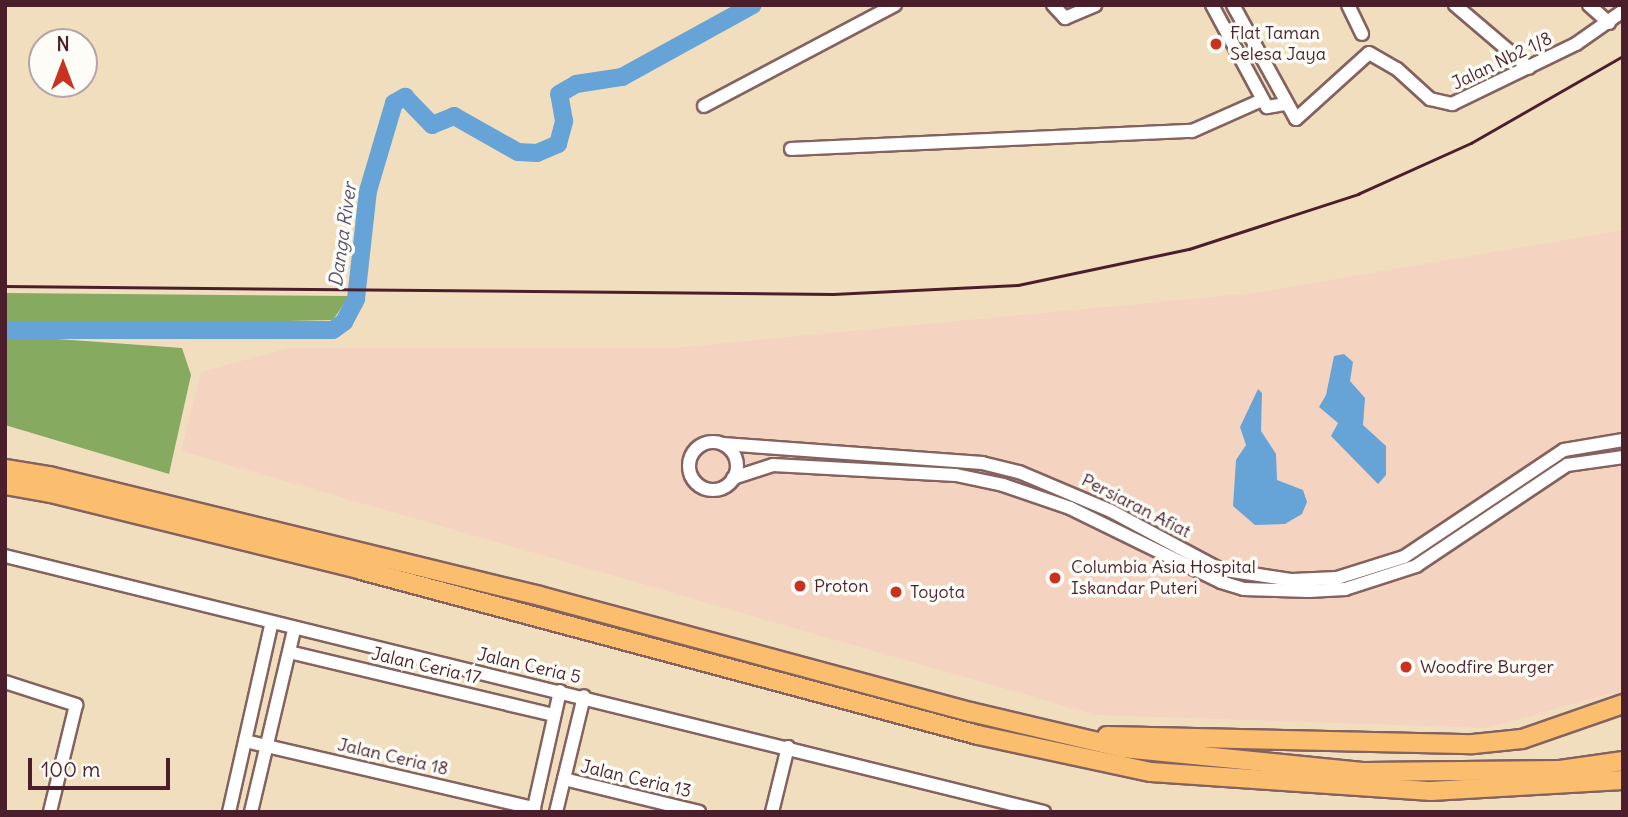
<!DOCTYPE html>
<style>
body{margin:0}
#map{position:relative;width:1628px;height:817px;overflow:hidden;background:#f1debf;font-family:Delius,sans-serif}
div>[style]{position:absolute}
.built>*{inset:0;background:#f4d3c1}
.forest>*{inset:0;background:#85aa60}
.water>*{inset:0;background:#66a4d8}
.river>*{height:18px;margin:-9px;padding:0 9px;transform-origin:9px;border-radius:9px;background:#66a4d8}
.roads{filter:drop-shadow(2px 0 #84625f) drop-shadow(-2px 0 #84625f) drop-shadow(0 2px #84625f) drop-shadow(0 -2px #84625f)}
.minor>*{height:12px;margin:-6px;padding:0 6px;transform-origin:6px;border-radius:6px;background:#fff}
.minor>.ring{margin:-6px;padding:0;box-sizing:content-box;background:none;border:12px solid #fff;border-radius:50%}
.highway>*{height:18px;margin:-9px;padding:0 9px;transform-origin:9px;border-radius:9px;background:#fbbe6e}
.rail>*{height:2.5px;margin:-1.25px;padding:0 1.25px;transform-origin:1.25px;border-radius:1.25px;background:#4a1f2b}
.dots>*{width:19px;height:19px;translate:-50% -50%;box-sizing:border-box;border:4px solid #fdfcf7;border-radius:50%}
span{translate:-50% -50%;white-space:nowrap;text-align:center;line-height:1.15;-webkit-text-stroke:7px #fdfcf7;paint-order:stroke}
.poi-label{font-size:18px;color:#4a1f2b}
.left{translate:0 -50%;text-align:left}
.street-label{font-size:18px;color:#4a1f2b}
.water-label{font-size:19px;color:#555470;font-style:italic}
.frame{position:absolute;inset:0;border:7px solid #4a1f2b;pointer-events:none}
.north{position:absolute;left:28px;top:28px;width:70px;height:70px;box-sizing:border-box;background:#fdfcf7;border:2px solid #b5a4a5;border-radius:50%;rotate:0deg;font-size:19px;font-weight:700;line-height:28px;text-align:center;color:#4a1f2b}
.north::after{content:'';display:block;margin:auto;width:24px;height:32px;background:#c8321e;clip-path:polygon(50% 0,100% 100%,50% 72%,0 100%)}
.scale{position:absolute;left:28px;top:758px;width:142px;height:32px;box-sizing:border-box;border:4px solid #4a1f2b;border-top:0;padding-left:9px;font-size:21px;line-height:24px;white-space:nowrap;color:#4a1f2b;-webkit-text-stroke:5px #fdfcf7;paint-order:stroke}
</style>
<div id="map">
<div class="built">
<i style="clip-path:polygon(1623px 230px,1623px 690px,1487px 728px,1096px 715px,181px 451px,201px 372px,289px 348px,673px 348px,1254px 293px)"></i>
</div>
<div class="forest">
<i style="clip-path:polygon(5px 293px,349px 296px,333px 320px,155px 324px,5px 322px)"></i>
<i style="clip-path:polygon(30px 337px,182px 348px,191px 375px,169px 474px,5px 425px,5px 338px)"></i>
</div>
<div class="water">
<i style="clip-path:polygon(1344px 354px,1353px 362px,1350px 381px,1365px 398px,1363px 425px,1386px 446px,1386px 475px,1378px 484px,1331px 436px,1338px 423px,1319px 407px,1326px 395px,1334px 356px)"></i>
<i style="clip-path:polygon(1258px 389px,1262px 393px,1261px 431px,1276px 454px,1277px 480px,1303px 490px,1307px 502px,1302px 514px,1285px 524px,1255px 525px,1233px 506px,1236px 460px,1246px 445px,1240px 427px)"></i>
</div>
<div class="river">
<i style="left:5px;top:330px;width:328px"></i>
<i style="left:333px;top:330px;width:14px;rotate:-36deg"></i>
<i style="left:344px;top:322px;width:26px;rotate:-62deg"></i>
<i style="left:356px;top:299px;width:109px;rotate:-83.7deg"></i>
<i style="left:368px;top:191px;width:92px;rotate:-73.5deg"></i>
<i style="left:394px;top:103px;width:13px;rotate:-29deg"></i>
<i style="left:405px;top:97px;width:39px;rotate:46deg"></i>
<i style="left:432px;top:125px;width:24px;rotate:-22deg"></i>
<i style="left:454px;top:116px;width:73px;rotate:29.4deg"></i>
<i style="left:518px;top:152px;width:19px;rotate:3deg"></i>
<i style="left:537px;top:153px;width:23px;rotate:-23deg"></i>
<i style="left:558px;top:144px;width:24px;rotate:-75deg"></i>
<i style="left:564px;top:121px;width:27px;rotate:-100deg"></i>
<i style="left:559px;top:94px;width:20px;rotate:-30deg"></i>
<i style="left:576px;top:84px;width:47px;rotate:-8.7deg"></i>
<i style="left:622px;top:77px;width:149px;rotate:-28.8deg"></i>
</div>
<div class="roads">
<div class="minor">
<i style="left:1053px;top:5px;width:18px;rotate:47deg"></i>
<i style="left:1065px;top:18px;width:33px;rotate:-23deg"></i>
<i style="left:1212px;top:5px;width:116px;rotate:61.7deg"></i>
<i style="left:1267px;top:107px;width:18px;rotate:-9deg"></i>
<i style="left:1233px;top:5px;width:130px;rotate:61.1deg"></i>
<i style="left:1296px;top:119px;width:98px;rotate:-42.1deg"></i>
<i style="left:1369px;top:53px;width:32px;rotate:30deg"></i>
<i style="left:1397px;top:69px;width:45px;rotate:42.3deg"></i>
<i style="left:1430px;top:99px;width:23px;rotate:13deg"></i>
<i style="left:1452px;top:104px;width:138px;rotate:-25.8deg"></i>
<i style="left:1576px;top:44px;width:57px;rotate:-35.1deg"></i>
<i style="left:1348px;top:5px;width:32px;rotate:64deg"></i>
<i style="left:1455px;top:5px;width:97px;rotate:40.4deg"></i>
<i style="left:1589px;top:5px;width:27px;rotate:42deg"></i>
<i style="left:704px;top:106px;width:216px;rotate:-27.9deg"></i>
<i style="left:791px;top:149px;width:401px;rotate:-2.6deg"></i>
<i style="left:1192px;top:131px;width:77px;rotate:-23.9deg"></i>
<i class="ring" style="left:689px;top:442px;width:36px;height:36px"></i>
<i style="left:723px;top:444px;width:260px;rotate:4.2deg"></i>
<i style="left:982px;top:463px;width:38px;rotate:14deg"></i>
<i style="left:1019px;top:472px;width:100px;rotate:23deg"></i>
<i style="left:1111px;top:511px;width:123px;rotate:28.2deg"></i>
<i style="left:1219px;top:569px;width:74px;rotate:8.6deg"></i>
<i style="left:1292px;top:580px;width:45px;rotate:-2.5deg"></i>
<i style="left:1337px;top:578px;width:70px;rotate:-17.4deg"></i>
<i style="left:1404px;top:557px;width:192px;rotate:-33.8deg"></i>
<i style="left:1564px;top:450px;width:60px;rotate:-9.6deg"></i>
<i style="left:733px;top:478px;width:42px;rotate:-18deg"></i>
<i style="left:773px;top:465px;width:183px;rotate:3.1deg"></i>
<i style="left:956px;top:475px;width:48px;rotate:12deg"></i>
<i style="left:1003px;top:485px;width:71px;rotate:18.9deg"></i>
<i style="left:1070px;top:508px;width:168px;rotate:26.1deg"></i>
<i style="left:1221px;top:582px;width:24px;rotate:17deg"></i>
<i style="left:1244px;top:589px;width:65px;rotate:1.8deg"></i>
<i style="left:1309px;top:591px;width:36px;rotate:-3deg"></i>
<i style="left:1345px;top:589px;width:75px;rotate:-17.9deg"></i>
<i style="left:1416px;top:566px;width:182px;rotate:-33.8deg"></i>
<i style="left:1567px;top:465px;width:57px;rotate:-8.1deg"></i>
<i style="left:5px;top:556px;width:1070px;rotate:13.84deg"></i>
<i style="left:289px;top:652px;width:272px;rotate:13.4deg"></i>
<i style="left:5px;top:682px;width:75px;rotate:17.9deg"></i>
<i style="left:76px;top:705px;width:110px;rotate:103.7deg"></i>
<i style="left:245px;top:741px;width:297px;rotate:13.1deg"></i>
<i style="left:564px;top:779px;width:139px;rotate:13.7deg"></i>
<i style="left:229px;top:812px;width:192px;rotate:-77.3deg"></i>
<i style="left:251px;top:812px;width:187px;rotate:-76.7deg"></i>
<i style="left:533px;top:812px;width:124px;rotate:-77.4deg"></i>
<i style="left:556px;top:812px;width:119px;rotate:-76.4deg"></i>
<i style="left:772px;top:812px;width:67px;rotate:-76.2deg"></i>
</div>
<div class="highway">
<i style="left:5px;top:469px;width:45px;rotate:9deg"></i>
<i style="left:49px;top:476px;width:505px;rotate:13.73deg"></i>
<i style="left:540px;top:596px;width:446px;rotate:15.1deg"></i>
<i style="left:971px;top:712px;width:156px;rotate:13.3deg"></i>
<i style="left:1123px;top:748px;width:243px;rotate:5.7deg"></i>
<i style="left:1365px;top:772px;width:195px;rotate:-0.6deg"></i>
<i style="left:1560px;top:770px;width:64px;rotate:-8.1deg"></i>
<i style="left:5px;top:485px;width:47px;rotate:9.9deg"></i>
<i style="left:51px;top:493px;width:319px;rotate:13.9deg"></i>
<i style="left:361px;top:570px;width:639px;rotate:14.97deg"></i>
<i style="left:978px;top:735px;width:177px;rotate:12.1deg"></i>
<i style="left:1151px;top:772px;width:281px;rotate:3.9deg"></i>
<i style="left:1431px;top:791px;width:192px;rotate:-3.3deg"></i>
<i style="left:1107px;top:736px;width:366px;rotate:1.3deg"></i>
<i style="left:1473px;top:744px;width:49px;rotate:-5.8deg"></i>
<i style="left:1522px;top:739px;width:107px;rotate:-19.1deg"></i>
</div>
</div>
<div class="rail">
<i style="left:5px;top:286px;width:828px;rotate:0.55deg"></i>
<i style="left:833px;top:294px;width:185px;rotate:-2.8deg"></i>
<i style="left:1018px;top:285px;width:175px;rotate:-11.9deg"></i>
<i style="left:1189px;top:249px;width:178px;rotate:-18deg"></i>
<i style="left:1358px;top:194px;width:124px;rotate:-24.3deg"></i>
<i style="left:1471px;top:143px;width:175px;rotate:-29.8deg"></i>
</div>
<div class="dots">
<i style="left:1216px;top:44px;background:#c8321e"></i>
<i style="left:1055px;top:578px;background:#c8321e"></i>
<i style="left:800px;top:586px;background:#c8321e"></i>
<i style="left:896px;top:592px;background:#c8321e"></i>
<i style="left:1406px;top:667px;background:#c8321e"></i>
</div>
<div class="poi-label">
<span class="left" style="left:1230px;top:44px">Flat Taman<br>Selesa Jaya</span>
<span class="left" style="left:1071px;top:578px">Columbia Asia Hospital<br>Iskandar Puteri</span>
<span class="left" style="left:814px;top:586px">Proton</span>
<span class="left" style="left:910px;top:592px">Toyota</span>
<span class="left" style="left:1420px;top:667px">Woodfire Burger</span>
</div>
<div class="street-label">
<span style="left:1502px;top:61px;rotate:-26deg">Jalan Nb2 1/8</span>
<span style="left:1136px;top:506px;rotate:27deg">Persiaran Afiat</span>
<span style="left:426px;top:666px;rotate:13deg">Jalan Ceria 17</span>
<span style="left:529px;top:666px;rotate:13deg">Jalan Ceria 5</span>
<span style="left:393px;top:757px;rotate:13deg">Jalan Ceria 18</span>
<span style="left:636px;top:779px;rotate:13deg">Jalan Ceria 13</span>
</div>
<div class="water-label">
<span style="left:343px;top:235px;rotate:-82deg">Danga River</span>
</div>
<div class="frame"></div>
<div class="north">N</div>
<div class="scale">100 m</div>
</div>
